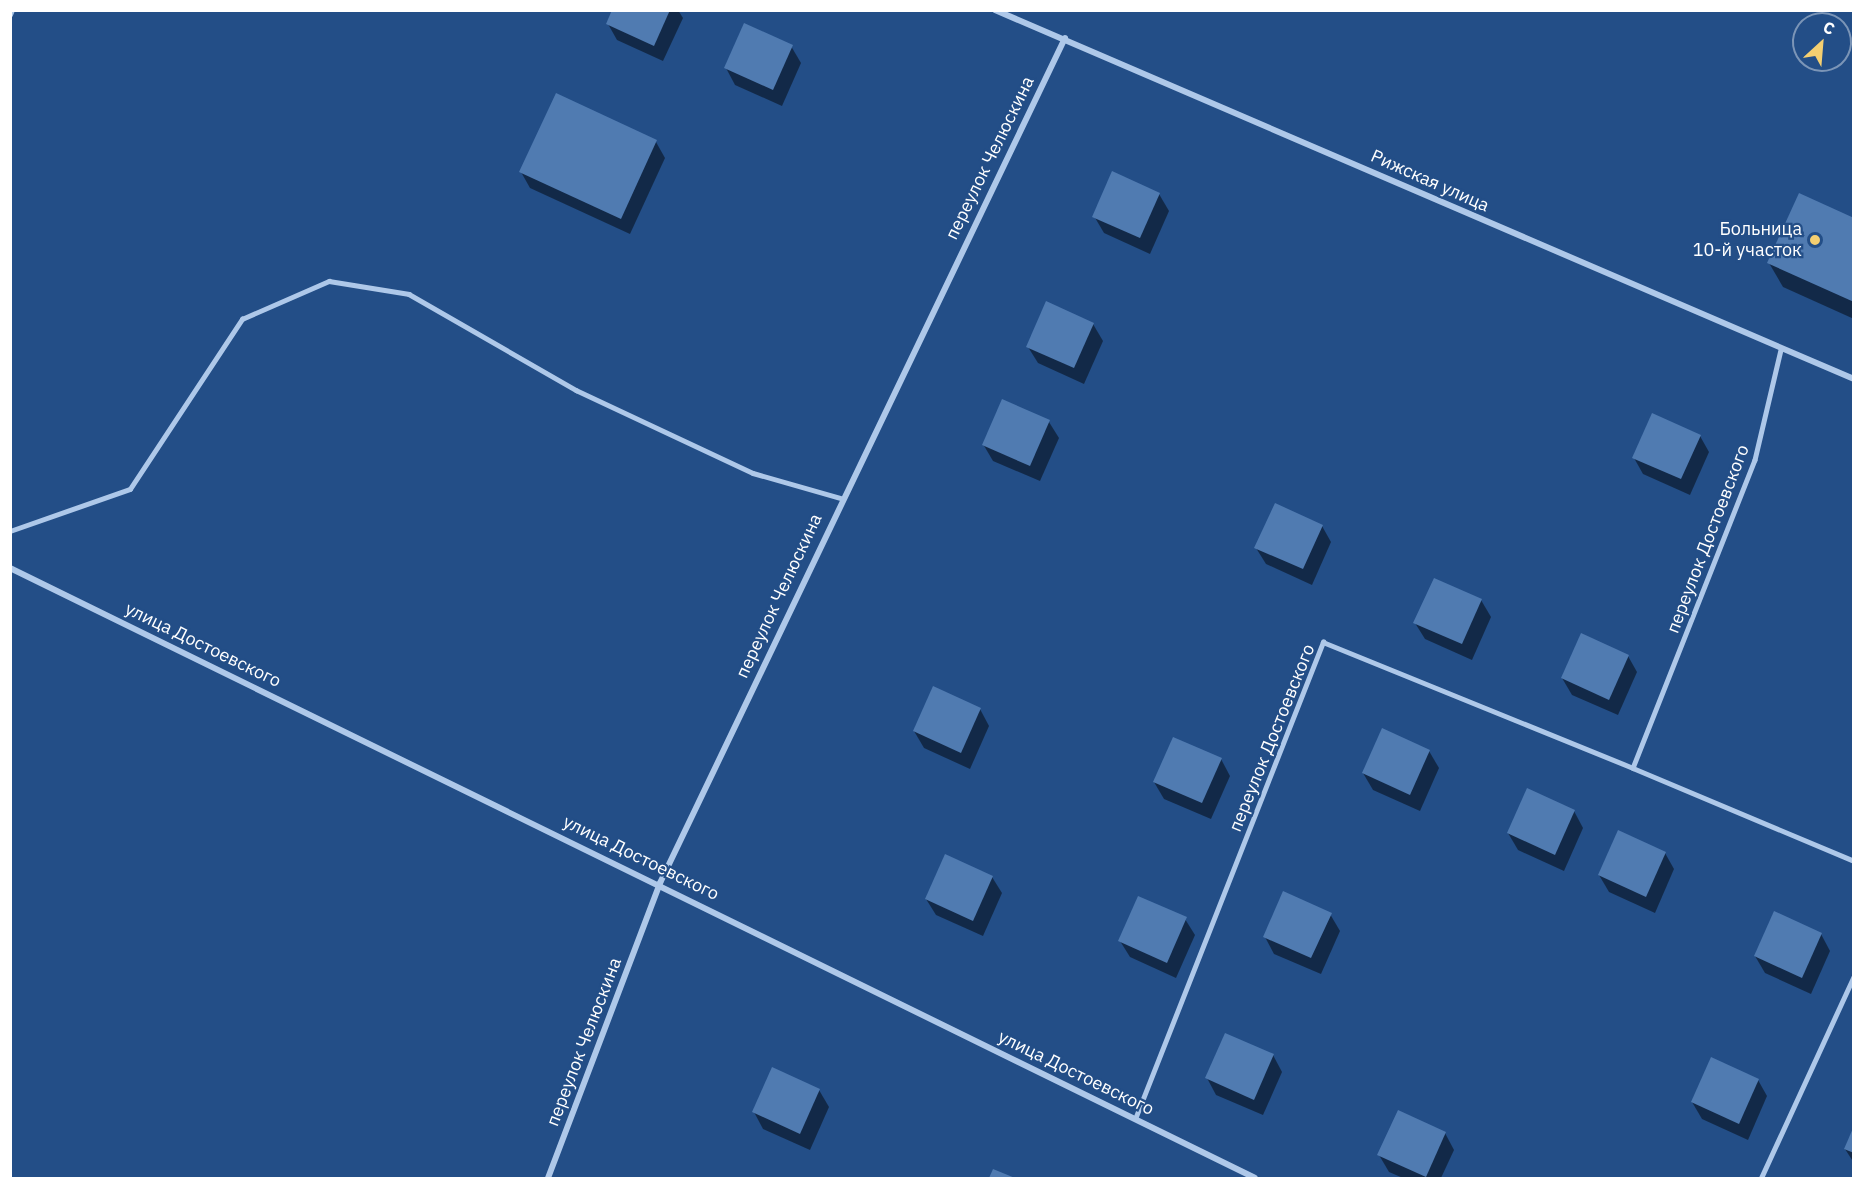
<!DOCTYPE html>
<meta charset="utf-8">
<style>
body{margin:0}
#map{position:relative;width:1864px;height:1189px;overflow:hidden;background:#234e87;font-family:"IBM Plex Sans",sans-serif}
div>[style]{position:absolute}
.shadow>*{inset:0;background:#0007}
.building>*{inset:0;background:#507bb1}
.service>*{height:4.5px;margin:-2.25px;padding:0 2.25px;transform-origin:2.25px;border-radius:2.25px;background:#aec8e9}
.minor>*{height:6px;margin:-3px;padding:0 3px;transform-origin:3px;border-radius:3px;background:#aec8e9}
.dots>*{width:16px;height:16px;translate:-50% -50%;box-sizing:border-box;border:3px solid #234e87;border-radius:50%}
span{translate:-50% -50%;white-space:nowrap;text-align:center;line-height:1.15;-webkit-text-stroke:4.5px #234e87;paint-order:stroke}
.street-label{font-size:18px;color:#fff}
.poi-label{font-size:18px;color:#fff}
.right{translate:-100% -50%;text-align:right}
.frame{position:absolute;inset:0;border:12px solid #fff;pointer-events:none}
.north{position:absolute;left:1792px;top:12px;width:60px;height:60px;box-sizing:border-box;background:#234e87;border:2px solid #7b95b7;border-radius:50%;rotate:26deg;font-size:16px;font-weight:700;line-height:24px;text-align:center;color:#fff}
.north::after{content:'';display:block;margin:auto;width:21px;height:27px;background:#f4cf71;clip-path:polygon(50% 0,100% 100%,50% 72%,0 100%)}
</style>
<div id="map">
<div class="shadow">
<i style="clip-path:polygon(613px 10px,678px 10px,683px 18px,663px 61px,617px 40px,608px 24px)"></i>
<i style="clip-path:polygon(791px 46px,801px 63px,782px 106px,735px 85px,726px 68px)"></i>
<i style="clip-path:polygon(656px 142px,665px 158px,630px 234px,530px 188px,521px 172px)"></i>
<i style="clip-path:polygon(1159px 194px,1169px 211px,1150px 254px,1104px 233px,1094px 216px)"></i>
<i style="clip-path:polygon(1854px 220px,1854px 319px,1783px 287px,1769px 263px)"></i>
<i style="clip-path:polygon(1093px 324px,1103px 341px,1084px 384px,1038px 363px,1028px 347px)"></i>
<i style="clip-path:polygon(1049px 422px,1059px 438px,1040px 481px,993px 461px,983px 444px)"></i>
<i style="clip-path:polygon(1700px 436px,1709px 452px,1690px 495px,1643px 474px,1634px 458px)"></i>
<i style="clip-path:polygon(1322px 526px,1331px 542px,1312px 585px,1266px 564px,1256px 548px)"></i>
<i style="clip-path:polygon(1481px 600px,1491px 617px,1472px 660px,1425px 639px,1415px 623px)"></i>
<i style="clip-path:polygon(1628px 656px,1637px 672px,1618px 715px,1572px 695px,1562px 678px)"></i>
<i style="clip-path:polygon(980px 709px,989px 726px,970px 769px,924px 748px,914px 731px)"></i>
<i style="clip-path:polygon(1429px 751px,1439px 768px,1420px 811px,1373px 790px,1363px 773px)"></i>
<i style="clip-path:polygon(1221px 759px,1230px 776px,1211px 819px,1164px 799px,1154px 782px)"></i>
<i style="clip-path:polygon(1574px 811px,1583px 828px,1564px 871px,1518px 850px,1508px 833px)"></i>
<i style="clip-path:polygon(1665px 853px,1674px 869px,1655px 913px,1609px 892px,1599px 875px)"></i>
<i style="clip-path:polygon(992px 877px,1002px 893px,983px 936px,936px 915px,926px 899px)"></i>
<i style="clip-path:polygon(1330px 914px,1340px 931px,1321px 974px,1274px 954px,1265px 937px)"></i>
<i style="clip-path:polygon(1185px 919px,1195px 935px,1176px 978px,1130px 957px,1120px 941px)"></i>
<i style="clip-path:polygon(1821px 934px,1830px 951px,1811px 994px,1765px 973px,1755px 956px)"></i>
<i style="clip-path:polygon(1273px 1055px,1282px 1072px,1263px 1115px,1216px 1095px,1207px 1078px)"></i>
<i style="clip-path:polygon(1758px 1080px,1767px 1096px,1748px 1140px,1702px 1119px,1692px 1102px)"></i>
<i style="clip-path:polygon(819px 1090px,829px 1107px,810px 1150px,763px 1129px,754px 1112px)"></i>
<i style="clip-path:polygon(1854px 1130px,1854px 1163px,1845px 1149px)"></i>
<i style="clip-path:polygon(1445px 1133px,1454px 1150px,1441px 1178px,1403px 1178px,1389px 1172px,1379px 1155px)"></i>
</div>
<div class="building">
<i style="clip-path:polygon(612px 10px,670px 10px,654px 46px,606px 24px)"></i>
<i style="clip-path:polygon(744px 23px,793px 45px,773px 90px,724px 68px)"></i>
<i style="clip-path:polygon(556px 93px,657px 140px,621px 219px,519px 172px)"></i>
<i style="clip-path:polygon(1112px 171px,1160px 193px,1140px 238px,1092px 217px)"></i>
<i style="clip-path:polygon(1799px 193px,1854px 218px,1854px 302px,1767px 263px)"></i>
<i style="clip-path:polygon(1046px 301px,1094px 323px,1074px 368px,1026px 347px)"></i>
<i style="clip-path:polygon(1002px 399px,1050px 420px,1030px 466px,982px 445px)"></i>
<i style="clip-path:polygon(1652px 413px,1701px 435px,1681px 479px,1632px 458px)"></i>
<i style="clip-path:polygon(1275px 503px,1323px 525px,1303px 569px,1254px 548px)"></i>
<i style="clip-path:polygon(1434px 578px,1482px 599px,1462px 644px,1413px 623px)"></i>
<i style="clip-path:polygon(1581px 633px,1629px 655px,1609px 700px,1561px 678px)"></i>
<i style="clip-path:polygon(933px 686px,981px 708px,961px 753px,913px 731px)"></i>
<i style="clip-path:polygon(1382px 728px,1430px 750px,1410px 795px,1362px 773px)"></i>
<i style="clip-path:polygon(1173px 737px,1222px 758px,1202px 803px,1153px 782px)"></i>
<i style="clip-path:polygon(1527px 788px,1575px 810px,1555px 855px,1507px 833px)"></i>
<i style="clip-path:polygon(1618px 830px,1666px 852px,1646px 897px,1598px 875px)"></i>
<i style="clip-path:polygon(945px 854px,993px 876px,973px 921px,925px 899px)"></i>
<i style="clip-path:polygon(1283px 891px,1332px 913px,1311px 958px,1263px 937px)"></i>
<i style="clip-path:polygon(1138px 896px,1187px 917px,1167px 963px,1118px 941px)"></i>
<i style="clip-path:polygon(1774px 911px,1822px 933px,1802px 978px,1754px 956px)"></i>
<i style="clip-path:polygon(1225px 1033px,1274px 1054px,1254px 1100px,1205px 1078px)"></i>
<i style="clip-path:polygon(1711px 1057px,1759px 1079px,1739px 1124px,1691px 1102px)"></i>
<i style="clip-path:polygon(772px 1067px,820px 1089px,800px 1134px,752px 1112px)"></i>
<i style="clip-path:polygon(1398px 1110px,1446px 1132px,1426px 1177px,1377px 1155px)"></i>
<i style="clip-path:polygon(1854px 1126px,1854px 1153px,1844px 1149px)"></i>
<i style="clip-path:polygon(993px 1169px,1015px 1178px,989px 1178px)"></i>
</div>
<div class="service">
<i style="left:1781px;top:350px;width:113px;rotate:103.3deg"></i>
<i style="left:1755px;top:460px;width:331px;rotate:111.6deg"></i>
<i style="left:1633px;top:768px;width:240px;rotate:22.8deg"></i>
<i style="left:10px;top:531px;width:127px;rotate:-19.3deg"></i>
<i style="left:130px;top:489px;width:204px;rotate:-56.6deg"></i>
<i style="left:242px;top:319px;width:95px;rotate:-23.6deg"></i>
<i style="left:329px;top:281px;width:81px;rotate:9.2deg"></i>
<i style="left:409px;top:294px;width:193px;rotate:29.9deg"></i>
<i style="left:576px;top:390px;width:195px;rotate:25.1deg"></i>
<i style="left:753px;top:473px;width:91px;rotate:15.9deg"></i>
<i style="left:1135px;top:1119px;width:513px;rotate:-68.49deg"></i>
<i style="left:1323px;top:642px;width:335px;rotate:22.1deg"></i>
<i style="left:1761px;top:1178px;width:222px;rotate:-65.3deg"></i>
</div>
<div class="minor">
<i style="left:995px;top:10px;width:935px;rotate:23.25deg"></i>
<i style="left:10px;top:15px;width:5px;rotate:-68deg"></i>
<i style="left:10px;top:568px;width:1386px;rotate:26.1deg"></i>
<i style="left:548px;top:1178px;width:316px;rotate:-69.2deg"></i>
<i style="left:660px;top:883px;width:937px;rotate:-64.39deg"></i>
</div>
<div class="dots">
<i style="left:1815px;top:240px;background:#f4cf71"></i>
</div>
<div class="street-label">
<span style="left:990px;top:158px;rotate:-64deg">переулок Челюскина</span>
<span style="left:1430px;top:181px;rotate:24deg">Рижская улица</span>
<span style="left:1708px;top:539px;rotate:-69deg">переулок Достоевского</span>
<span style="left:779px;top:596px;rotate:-65deg">переулок Челюскина</span>
<span style="left:203px;top:645px;rotate:26deg">улица Достоевского</span>
<span style="left:1272px;top:738px;rotate:-68deg">переулок Достоевского</span>
<span style="left:641px;top:858px;rotate:26deg">улица Достоевского</span>
<span style="left:584px;top:1042px;rotate:-69deg">переулок Челюскина</span>
<span style="left:1076px;top:1073px;rotate:26deg">улица Достоевского</span>
</div>
<div class="poi-label">
<span class="right" style="left:1802px;top:240px">Больница<br>10-й участок</span>
</div>
<div class="frame"></div>
<div class="north">С</div>
</div>
